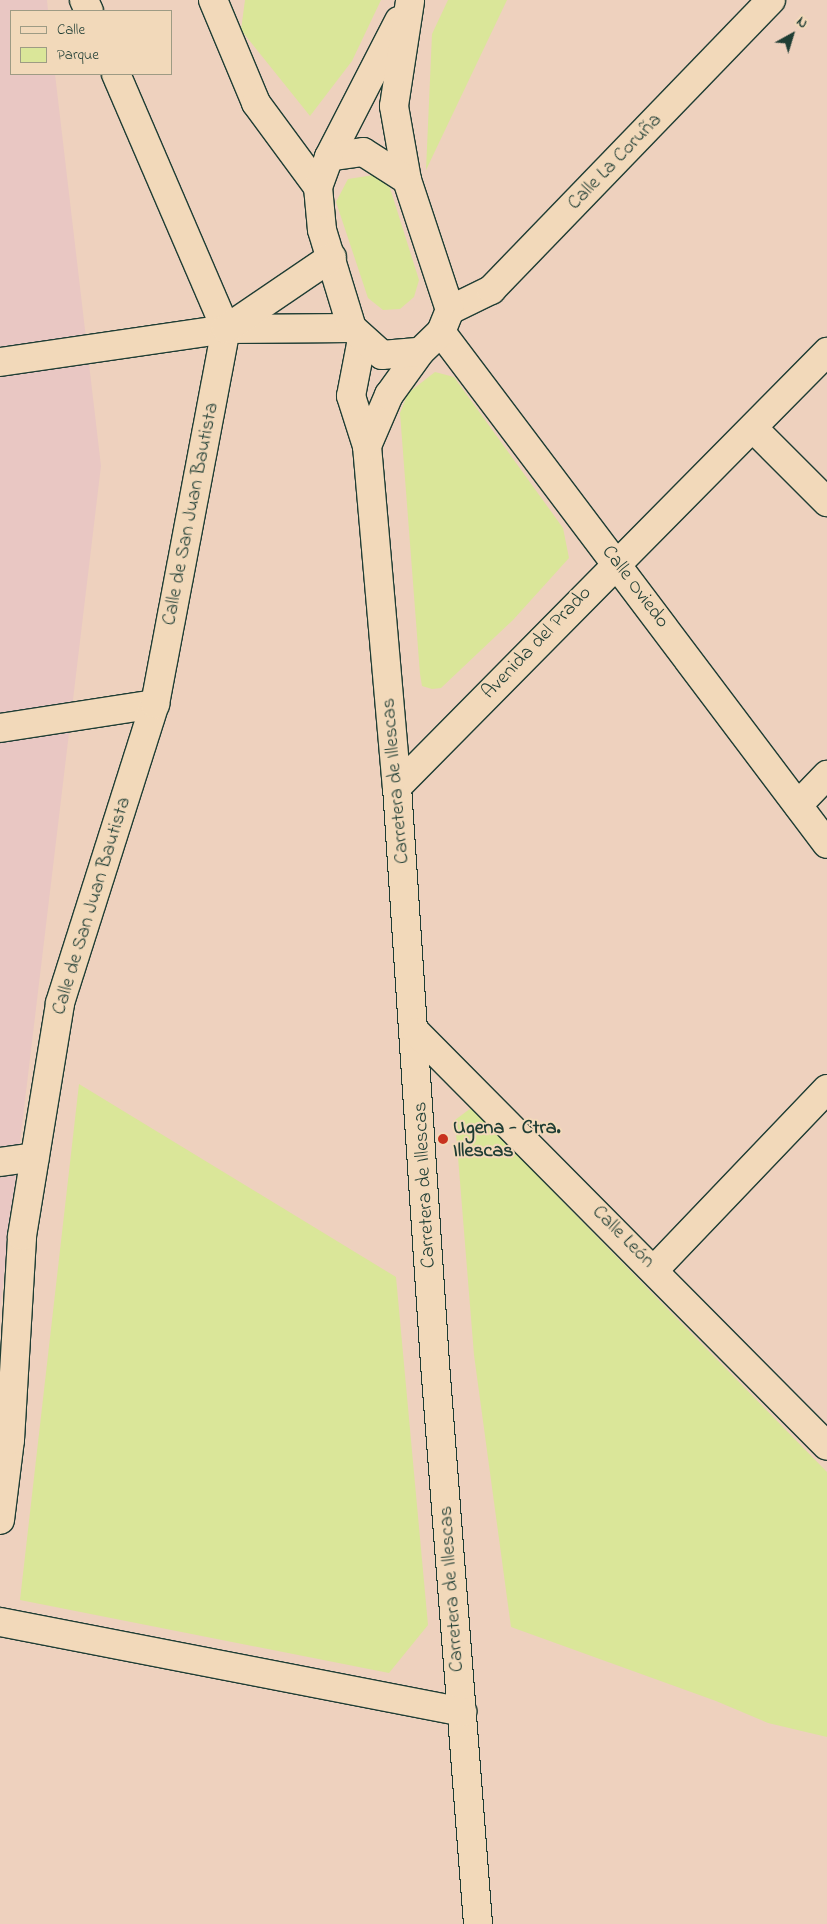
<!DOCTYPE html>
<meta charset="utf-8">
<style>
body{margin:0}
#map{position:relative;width:827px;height:1924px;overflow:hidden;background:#eed1be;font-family:"Indie Flower",sans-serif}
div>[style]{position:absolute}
.built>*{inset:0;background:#e9c7c3}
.green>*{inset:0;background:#dae699}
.roads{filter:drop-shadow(1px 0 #1f3d34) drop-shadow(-1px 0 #1f3d34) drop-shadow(0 1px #1f3d34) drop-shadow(0 -1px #1f3d34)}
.minor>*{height:28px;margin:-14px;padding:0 14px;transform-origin:14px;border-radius:14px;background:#f2d9ba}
.dots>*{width:14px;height:14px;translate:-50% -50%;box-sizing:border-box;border:2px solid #f2d9ba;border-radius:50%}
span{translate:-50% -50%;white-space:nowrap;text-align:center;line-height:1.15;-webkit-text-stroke:4px #f2d9ba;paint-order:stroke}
.street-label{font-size:20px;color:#1f3d34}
.poi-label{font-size:20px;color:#1f3d34;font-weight:700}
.left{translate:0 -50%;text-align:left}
.legend{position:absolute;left:10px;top:10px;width:162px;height:65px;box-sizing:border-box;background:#f2d9ba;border:1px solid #9e9b84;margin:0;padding:6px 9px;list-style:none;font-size:15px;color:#1f3d34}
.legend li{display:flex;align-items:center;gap:10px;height:25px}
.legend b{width:25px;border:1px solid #9e9b84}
.north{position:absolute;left:767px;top:10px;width:50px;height:50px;-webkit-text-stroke:4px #f2d9ba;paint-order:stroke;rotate:39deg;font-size:14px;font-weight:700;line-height:20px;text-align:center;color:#1f3d34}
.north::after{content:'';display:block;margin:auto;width:18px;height:22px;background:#1f3d34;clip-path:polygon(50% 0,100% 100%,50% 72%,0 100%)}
</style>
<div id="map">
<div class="built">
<i style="clip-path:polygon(0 0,47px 0,48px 11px,11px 11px,11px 74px,55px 74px,101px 466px,0 1309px)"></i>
</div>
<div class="green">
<i style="clip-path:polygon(245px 0,381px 0,352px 61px,310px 116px,241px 30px)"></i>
<i style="clip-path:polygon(448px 0,507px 0,426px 170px,432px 34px)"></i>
<i style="clip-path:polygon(374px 175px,390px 188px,419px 280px,414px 297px,400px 309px,383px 310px,368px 298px,336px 202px,348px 179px)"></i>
<i style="clip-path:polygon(435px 372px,454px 377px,563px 528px,569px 558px,513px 620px,441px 688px,432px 689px,422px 686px,420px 674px,400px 413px,408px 393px)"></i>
<i style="clip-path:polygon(79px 1084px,396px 1277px,428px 1625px,389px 1673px,20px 1600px)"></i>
<i style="clip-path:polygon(471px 1108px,827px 1472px,827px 1737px,768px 1723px,716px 1701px,511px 1627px,474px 1355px,455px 1120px)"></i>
</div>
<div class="roads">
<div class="minor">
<i style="left:84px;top:0;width:12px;rotate:66deg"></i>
<i style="left:213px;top:0;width:112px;rotate:67.3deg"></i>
<i style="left:256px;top:103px;width:104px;rotate:53.6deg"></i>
<i style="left:116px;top:74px;width:278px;rotate:66.7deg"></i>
<i style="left:329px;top:157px;width:153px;rotate:-62.8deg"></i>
<i style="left:407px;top:180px;width:75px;rotate:-100deg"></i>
<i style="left:394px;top:106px;width:106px;rotate:-81.3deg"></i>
<i style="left:450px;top:310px;width:46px;rotate:-26deg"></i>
<i style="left:491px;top:290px;width:403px;rotate:-46deg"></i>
<i style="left:441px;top:332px;width:641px;rotate:52.99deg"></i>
<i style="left:362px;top:339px;width:58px;rotate:100.9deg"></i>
<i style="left:351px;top:396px;width:52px;rotate:72.3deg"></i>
<i style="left:367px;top:446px;width:342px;rotate:85deg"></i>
<i style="left:397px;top:787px;width:578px;rotate:86.23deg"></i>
<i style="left:435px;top:1364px;width:562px;rotate:85.61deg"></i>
<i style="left:0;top:362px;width:228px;rotate:-8.3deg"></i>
<i style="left:226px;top:329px;width:126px;rotate:-0.5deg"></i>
<i style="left:753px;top:428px;width:105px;rotate:45deg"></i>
<i style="left:367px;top:446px;width:56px;rotate:-66.7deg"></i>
<i style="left:389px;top:395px;width:53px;rotate:-54.2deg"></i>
<i style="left:420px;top:352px;width:29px;rotate:-44deg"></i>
<i style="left:441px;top:332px;width:24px;rotate:-68deg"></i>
<i style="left:450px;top:310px;width:137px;rotate:-108.3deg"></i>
<i style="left:407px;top:180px;width:52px;rotate:-147.5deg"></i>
<i style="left:363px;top:152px;width:34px;rotate:172deg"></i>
<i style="left:329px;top:157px;width:32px;rotate:110deg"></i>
<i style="left:318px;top:187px;width:43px;rotate:84.7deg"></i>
<i style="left:322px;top:230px;width:102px;rotate:73deg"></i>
<i style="left:352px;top:328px;width:40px;rotate:42deg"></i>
<i style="left:382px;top:355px;width:38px;rotate:-5deg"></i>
<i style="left:0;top:728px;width:157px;rotate:-8.8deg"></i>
<i style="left:397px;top:787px;width:612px;rotate:-45.33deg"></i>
<i style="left:798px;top:805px;width:42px;rotate:-46deg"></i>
<i style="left:416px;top:1032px;width:583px;rotate:45.21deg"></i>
<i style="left:0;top:1162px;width:35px;rotate:-8deg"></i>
<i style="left:655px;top:1269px;width:249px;rotate:-46.3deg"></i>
<i style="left:0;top:1520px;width:81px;rotate:-82.9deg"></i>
<i style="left:10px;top:1440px;width:204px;rotate:-86.6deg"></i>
<i style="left:22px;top:1236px;width:236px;rotate:-80.7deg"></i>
<i style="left:60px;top:1003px;width:314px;rotate:-72.4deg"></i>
<i style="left:155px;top:704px;width:382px;rotate:-79.3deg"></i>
<i style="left:226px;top:329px;width:128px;rotate:-34.2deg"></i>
<i style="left:0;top:1622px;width:471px;rotate:11deg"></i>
</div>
</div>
<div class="dots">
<i style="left:443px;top:1139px;background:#c8321e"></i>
</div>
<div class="street-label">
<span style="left:615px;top:162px;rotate:-46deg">Calle La Coruña</span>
<span style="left:191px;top:514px;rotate:-79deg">Calle de San Juan Bautista</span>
<span style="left:635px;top:587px;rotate:53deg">Calle Oviedo</span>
<span style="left:537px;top:643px;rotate:-46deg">Avenida del Prado</span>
<span style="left:396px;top:781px;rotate:-95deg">Carretera de Illescas</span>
<span style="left:92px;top:906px;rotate:-73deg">Calle de San Juan Bautista</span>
<span style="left:425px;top:1185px;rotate:-93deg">Carretera de Illescas</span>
<span style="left:623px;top:1237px;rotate:45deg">Calle León</span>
<span style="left:452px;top:1589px;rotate:-94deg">Carretera de Illescas</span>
</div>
<div class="poi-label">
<span class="left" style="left:453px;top:1140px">Ugena - Ctra.<br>Illescas</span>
</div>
<ul class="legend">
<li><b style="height:6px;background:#f2d9ba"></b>Calle</li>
<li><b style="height:14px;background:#dae699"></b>Parque</li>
</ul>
<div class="north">N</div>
</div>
